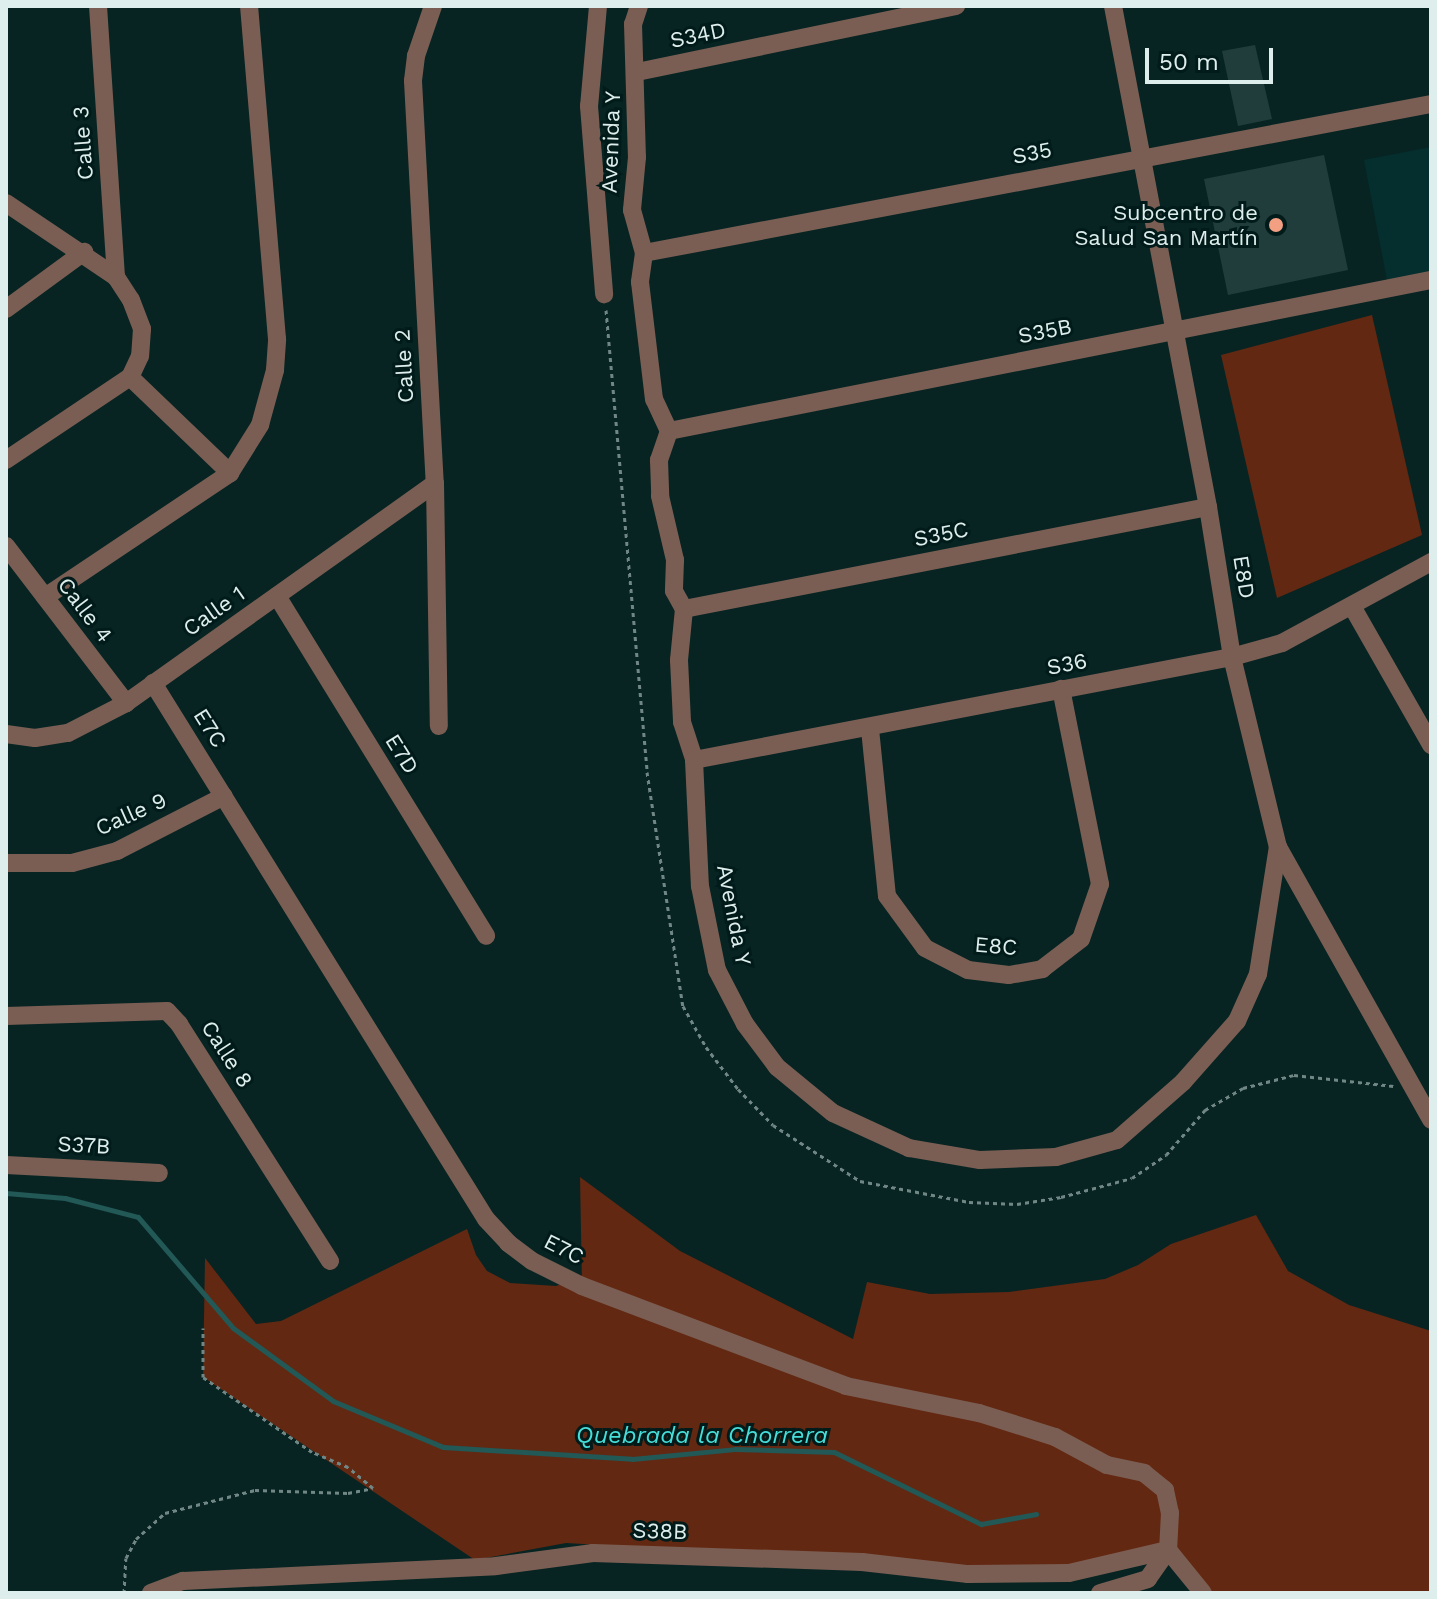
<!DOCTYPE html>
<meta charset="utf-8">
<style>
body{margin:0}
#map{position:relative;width:1437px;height:1599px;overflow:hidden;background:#072423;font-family:"Work Sans",sans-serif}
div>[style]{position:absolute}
.built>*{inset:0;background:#052f2e}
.green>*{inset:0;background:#622812}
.stream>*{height:5px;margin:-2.5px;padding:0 2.5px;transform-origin:2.5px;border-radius:2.5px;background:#225856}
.building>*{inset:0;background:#213d3b}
.path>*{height:3px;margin-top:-1.5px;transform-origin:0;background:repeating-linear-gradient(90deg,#718786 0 4px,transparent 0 8px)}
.street>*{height:18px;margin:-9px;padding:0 9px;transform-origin:9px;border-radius:9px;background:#7b5e53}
.dots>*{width:22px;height:22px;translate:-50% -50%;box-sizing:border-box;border:4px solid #001b1a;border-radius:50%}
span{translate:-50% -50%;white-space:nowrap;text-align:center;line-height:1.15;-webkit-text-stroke:6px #001b1a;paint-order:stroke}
.street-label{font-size:22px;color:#deeeed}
.poi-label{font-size:22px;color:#deeeed}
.right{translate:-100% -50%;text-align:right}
.water-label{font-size:24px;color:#47ded9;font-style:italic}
.frame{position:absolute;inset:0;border:8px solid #deeeed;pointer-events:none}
.scale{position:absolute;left:1145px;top:48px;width:128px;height:36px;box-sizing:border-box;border:4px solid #deeeed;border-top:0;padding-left:10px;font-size:24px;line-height:28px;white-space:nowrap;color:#deeeed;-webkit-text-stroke:6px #001b1a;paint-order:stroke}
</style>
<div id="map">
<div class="built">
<i style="clip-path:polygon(1431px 147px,1431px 271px,1387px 280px,1364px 160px)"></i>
</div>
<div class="green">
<i style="clip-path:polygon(1372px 315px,1422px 535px,1277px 598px,1221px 355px)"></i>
<i style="clip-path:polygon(580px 1177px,680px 1251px,853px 1339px,867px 1282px,930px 1294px,1009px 1292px,1105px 1279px,1138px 1265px,1171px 1244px,1256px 1215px,1288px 1271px,1349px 1305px,1431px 1331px,1431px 1593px,1203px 1593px,1168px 1550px,1069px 1573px,566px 1543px,475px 1560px,203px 1377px,205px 1258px,256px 1324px,281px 1321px,467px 1229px,476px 1255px,487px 1271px,510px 1283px,556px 1286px,571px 1280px,582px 1285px)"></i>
</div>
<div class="stream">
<i style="left:6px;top:1193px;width:59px;rotate:4.8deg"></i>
<i style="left:65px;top:1198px;width:75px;rotate:14.6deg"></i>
<i style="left:138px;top:1217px;width:146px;rotate:49.4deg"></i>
<i style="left:233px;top:1328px;width:124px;rotate:36.1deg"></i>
<i style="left:333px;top:1401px;width:119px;rotate:22.7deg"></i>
<i style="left:443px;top:1447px;width:189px;rotate:3.6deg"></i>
<i style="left:632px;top:1459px;width:103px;rotate:-5.5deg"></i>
<i style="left:735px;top:1449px;width:99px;rotate:1.7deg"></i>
<i style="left:834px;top:1452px;width:164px;rotate:26.1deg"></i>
<i style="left:981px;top:1524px;width:56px;rotate:-10.3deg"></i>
</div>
<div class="building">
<i style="clip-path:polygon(1255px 45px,1272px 119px,1238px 126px,1222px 51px)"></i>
<i style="clip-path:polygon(1324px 155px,1348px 270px,1228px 295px,1204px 179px)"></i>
</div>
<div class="path">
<i style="left:606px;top:310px;width:464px;rotate:84.9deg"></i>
<i style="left:647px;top:772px;width:237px;rotate:81.3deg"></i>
<i style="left:683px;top:1006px;width:47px;rotate:60.7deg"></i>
<i style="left:706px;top:1047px;width:53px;rotate:52.7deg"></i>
<i style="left:738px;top:1089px;width:50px;rotate:45.8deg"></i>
<i style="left:773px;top:1125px;width:103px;rotate:32.8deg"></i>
<i style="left:860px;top:1181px;width:111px;rotate:10.9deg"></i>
<i style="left:969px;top:1202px;width:48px;rotate:2.4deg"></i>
<i style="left:1017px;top:1204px;width:45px;rotate:-9deg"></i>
<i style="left:1061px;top:1197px;width:73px;rotate:-15deg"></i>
<i style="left:1132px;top:1178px;width:41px;rotate:-34.1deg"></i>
<i style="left:1166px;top:1155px;width:60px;rotate:-49.1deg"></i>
<i style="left:1205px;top:1110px;width:44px;rotate:-30.1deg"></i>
<i style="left:1243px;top:1088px;width:53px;rotate:-14.3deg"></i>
<i style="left:1294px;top:1075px;width:100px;rotate:6.3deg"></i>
<i style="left:124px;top:1593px;width:35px;rotate:-87deg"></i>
<i style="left:126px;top:1558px;width:21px;rotate:-62deg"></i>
<i style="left:136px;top:1539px;width:39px;rotate:-42deg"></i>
<i style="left:165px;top:1513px;width:93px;rotate:-14.3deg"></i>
<i style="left:255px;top:1490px;width:93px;rotate:1.8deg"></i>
<i style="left:348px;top:1493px;width:25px;rotate:-11deg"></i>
<i style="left:373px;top:1488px;width:33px;rotate:-140deg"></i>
<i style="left:348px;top:1467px;width:39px;rotate:-157deg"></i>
<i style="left:312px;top:1452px;width:132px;rotate:-145.5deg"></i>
<i style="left:203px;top:1377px;width:49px;rotate:-90deg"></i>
</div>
<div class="street">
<i style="left:98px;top:6px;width:272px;rotate:86.2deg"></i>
<i style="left:433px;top:6px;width:53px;rotate:108.8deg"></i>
<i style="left:416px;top:56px;width:25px;rotate:97deg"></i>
<i style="left:413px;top:81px;width:403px;rotate:86.9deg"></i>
<i style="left:435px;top:483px;width:243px;rotate:89.1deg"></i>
<i style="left:598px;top:6px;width:100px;rotate:95.1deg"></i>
<i style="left:589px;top:106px;width:189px;rotate:85.4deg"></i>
<i style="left:639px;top:6px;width:19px;rotate:108deg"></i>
<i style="left:633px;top:24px;width:133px;rotate:88.3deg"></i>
<i style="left:637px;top:157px;width:53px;rotate:95.4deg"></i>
<i style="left:632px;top:210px;width:45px;rotate:74.4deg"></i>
<i style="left:644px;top:253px;width:29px;rotate:98deg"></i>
<i style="left:640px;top:282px;width:118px;rotate:83.2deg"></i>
<i style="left:654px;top:399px;width:35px;rotate:65deg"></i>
<i style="left:669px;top:431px;width:31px;rotate:109deg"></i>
<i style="left:659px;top:460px;width:36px;rotate:88deg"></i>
<i style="left:660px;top:496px;width:66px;rotate:76.8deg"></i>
<i style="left:675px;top:560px;width:31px;rotate:92deg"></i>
<i style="left:674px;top:591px;width:21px;rotate:61deg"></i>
<i style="left:684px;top:609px;width:51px;rotate:95.6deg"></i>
<i style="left:679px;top:660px;width:62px;rotate:87.2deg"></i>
<i style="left:682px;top:722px;width:40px;rotate:72deg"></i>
<i style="left:694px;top:760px;width:126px;rotate:87.3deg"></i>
<i style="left:700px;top:886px;width:86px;rotate:78.6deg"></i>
<i style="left:717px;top:970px;width:61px;rotate:62.6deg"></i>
<i style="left:745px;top:1024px;width:54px;rotate:53.3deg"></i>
<i style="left:777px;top:1067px;width:72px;rotate:39.4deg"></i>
<i style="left:833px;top:1113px;width:84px;rotate:24.7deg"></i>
<i style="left:909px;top:1148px;width:72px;rotate:9.6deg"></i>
<i style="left:980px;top:1160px;width:76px;rotate:-2.3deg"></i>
<i style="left:1056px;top:1157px;width:63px;rotate:-15.6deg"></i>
<i style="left:1117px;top:1140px;width:88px;rotate:-41.3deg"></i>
<i style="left:1183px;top:1082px;width:81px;rotate:-48.5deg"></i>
<i style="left:1237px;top:1021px;width:51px;rotate:-65.9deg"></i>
<i style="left:1258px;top:974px;width:129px;rotate:-81.1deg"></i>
<i style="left:1113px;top:6px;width:510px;rotate:79.26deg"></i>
<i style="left:1208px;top:507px;width:152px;rotate:80.9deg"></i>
<i style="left:1232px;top:657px;width:195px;rotate:76.4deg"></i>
<i style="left:1278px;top:847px;width:313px;rotate:60.7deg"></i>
<i style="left:637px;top:72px;width:326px;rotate:-11.7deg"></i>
<i style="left:6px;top:203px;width:133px;rotate:33.9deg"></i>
<i style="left:116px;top:277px;width:27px;rotate:57deg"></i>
<i style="left:131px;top:300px;width:31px;rotate:69deg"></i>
<i style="left:142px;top:329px;width:27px;rotate:94deg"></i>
<i style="left:140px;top:356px;width:23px;rotate:115deg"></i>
<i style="left:130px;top:377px;width:149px;rotate:146.2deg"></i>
<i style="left:644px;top:253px;width:801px;rotate:-10.72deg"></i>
<i style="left:6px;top:309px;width:97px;rotate:-36.2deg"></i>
<i style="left:130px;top:377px;width:139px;rotate:43.8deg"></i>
<i style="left:669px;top:431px;width:777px;rotate:-11.21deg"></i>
<i style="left:6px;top:546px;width:198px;rotate:52.6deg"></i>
<i style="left:277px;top:596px;width:399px;rotate:58.4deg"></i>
<i style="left:45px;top:597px;width:223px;rotate:-33.8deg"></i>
<i style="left:230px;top:473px;width:57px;rotate:-58deg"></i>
<i style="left:260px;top:425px;width:57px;rotate:-74.7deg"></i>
<i style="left:275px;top:370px;width:31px;rotate:-86deg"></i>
<i style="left:277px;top:339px;width:334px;rotate:-94.8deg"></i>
<i style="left:1353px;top:608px;width:158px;rotate:60.3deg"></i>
<i style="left:684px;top:609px;width:534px;rotate:-11.02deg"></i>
<i style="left:153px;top:683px;width:631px;rotate:58.15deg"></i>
<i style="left:486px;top:1219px;width:33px;rotate:47deg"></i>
<i style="left:508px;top:1243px;width:30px;rotate:37deg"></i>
<i style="left:532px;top:1261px;width:56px;rotate:26.6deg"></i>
<i style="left:582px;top:1286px;width:282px;rotate:20.7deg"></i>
<i style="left:846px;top:1386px;width:136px;rotate:11.5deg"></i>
<i style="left:979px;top:1413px;width:80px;rotate:17.5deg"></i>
<i style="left:1055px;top:1437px;width:59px;rotate:28.3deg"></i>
<i style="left:1107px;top:1465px;width:38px;rotate:12deg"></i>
<i style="left:1144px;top:1473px;width:27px;rotate:39deg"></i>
<i style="left:1165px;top:1490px;width:24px;rotate:78deg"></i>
<i style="left:1170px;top:1513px;width:37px;rotate:93deg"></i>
<i style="left:1168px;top:1550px;width:35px;rotate:125deg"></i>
<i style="left:1148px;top:1579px;width:50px;rotate:163.7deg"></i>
<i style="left:870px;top:729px;width:168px;rotate:84.2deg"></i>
<i style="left:887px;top:896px;width:64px;rotate:53.8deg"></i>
<i style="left:925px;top:948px;width:48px;rotate:27.1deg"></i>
<i style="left:968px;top:970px;width:41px;rotate:7deg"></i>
<i style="left:1009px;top:975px;width:34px;rotate:-10deg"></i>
<i style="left:1042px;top:969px;width:49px;rotate:-37.6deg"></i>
<i style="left:1081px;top:939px;width:58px;rotate:-70.9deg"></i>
<i style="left:1100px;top:884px;width:199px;rotate:-101.3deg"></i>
<i style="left:6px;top:734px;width:29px;rotate:8deg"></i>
<i style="left:35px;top:738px;width:33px;rotate:-9deg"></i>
<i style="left:68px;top:733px;width:65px;rotate:-27.3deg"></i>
<i style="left:126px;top:703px;width:379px;rotate:-35.4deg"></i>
<i style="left:694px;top:760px;width:548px;rotate:-10.84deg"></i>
<i style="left:1232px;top:657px;width:52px;rotate:-15.6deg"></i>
<i style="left:1282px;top:643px;width:170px;rotate:-28.5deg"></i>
<i style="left:6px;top:863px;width:66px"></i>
<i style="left:72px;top:863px;width:47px;rotate:-14.9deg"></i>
<i style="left:117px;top:851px;width:120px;rotate:-27.2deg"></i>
<i style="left:6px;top:1016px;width:161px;rotate:-1.8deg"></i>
<i style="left:167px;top:1011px;width:18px;rotate:47deg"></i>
<i style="left:179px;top:1024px;width:281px;rotate:57.5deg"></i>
<i style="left:6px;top:1165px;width:153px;rotate:3deg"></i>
<i style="left:1168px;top:1550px;width:55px;rotate:50.9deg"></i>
<i style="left:151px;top:1593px;width:34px;rotate:-21deg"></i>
<i style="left:183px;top:1581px;width:313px;rotate:-2.7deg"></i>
<i style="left:496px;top:1566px;width:98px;rotate:-7.6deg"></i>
<i style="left:593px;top:1553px;width:269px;rotate:1.9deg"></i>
<i style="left:862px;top:1562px;width:107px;rotate:6.5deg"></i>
<i style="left:968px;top:1574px;width:101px;rotate:-0.6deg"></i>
<i style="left:1069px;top:1573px;width:102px;rotate:-13.1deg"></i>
</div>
<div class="dots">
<i style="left:1276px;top:225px;background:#f39f82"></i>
</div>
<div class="street-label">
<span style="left:698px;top:35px;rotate:-12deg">S34D</span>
<span style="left:611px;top:142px;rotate:-88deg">Avenida Y</span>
<span style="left:83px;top:143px;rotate:-94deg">Calle 3</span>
<span style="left:1032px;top:153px;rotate:-11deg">S35</span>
<span style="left:1045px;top:331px;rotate:-11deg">S35B</span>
<span style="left:404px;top:366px;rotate:-93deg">Calle 2</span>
<span style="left:941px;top:534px;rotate:-11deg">S35C</span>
<span style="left:1244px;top:577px;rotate:81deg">E8D</span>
<span style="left:85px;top:610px;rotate:53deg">Calle 4</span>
<span style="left:214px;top:611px;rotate:-35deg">Calle 1</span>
<span style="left:1067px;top:664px;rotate:-11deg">S36</span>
<span style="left:210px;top:728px;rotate:58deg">E7C</span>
<span style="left:402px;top:754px;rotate:58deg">E7D</span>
<span style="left:131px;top:814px;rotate:-24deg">Calle 9</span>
<span style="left:734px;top:915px;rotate:79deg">Avenida Y</span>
<span style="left:996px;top:946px;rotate:5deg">E8C</span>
<span style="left:227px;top:1054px;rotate:57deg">Calle 8</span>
<span style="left:84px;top:1145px;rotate:3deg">S37B</span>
<span style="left:564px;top:1249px;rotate:27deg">E7C</span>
<span style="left:660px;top:1531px;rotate:2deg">S38B</span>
</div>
<div class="poi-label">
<span class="right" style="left:1258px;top:225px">Subcentro de<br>Salud San Martín</span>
</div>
<div class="water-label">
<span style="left:702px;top:1436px">Quebrada la Chorrera</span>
</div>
<div class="frame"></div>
<div class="scale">50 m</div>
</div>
